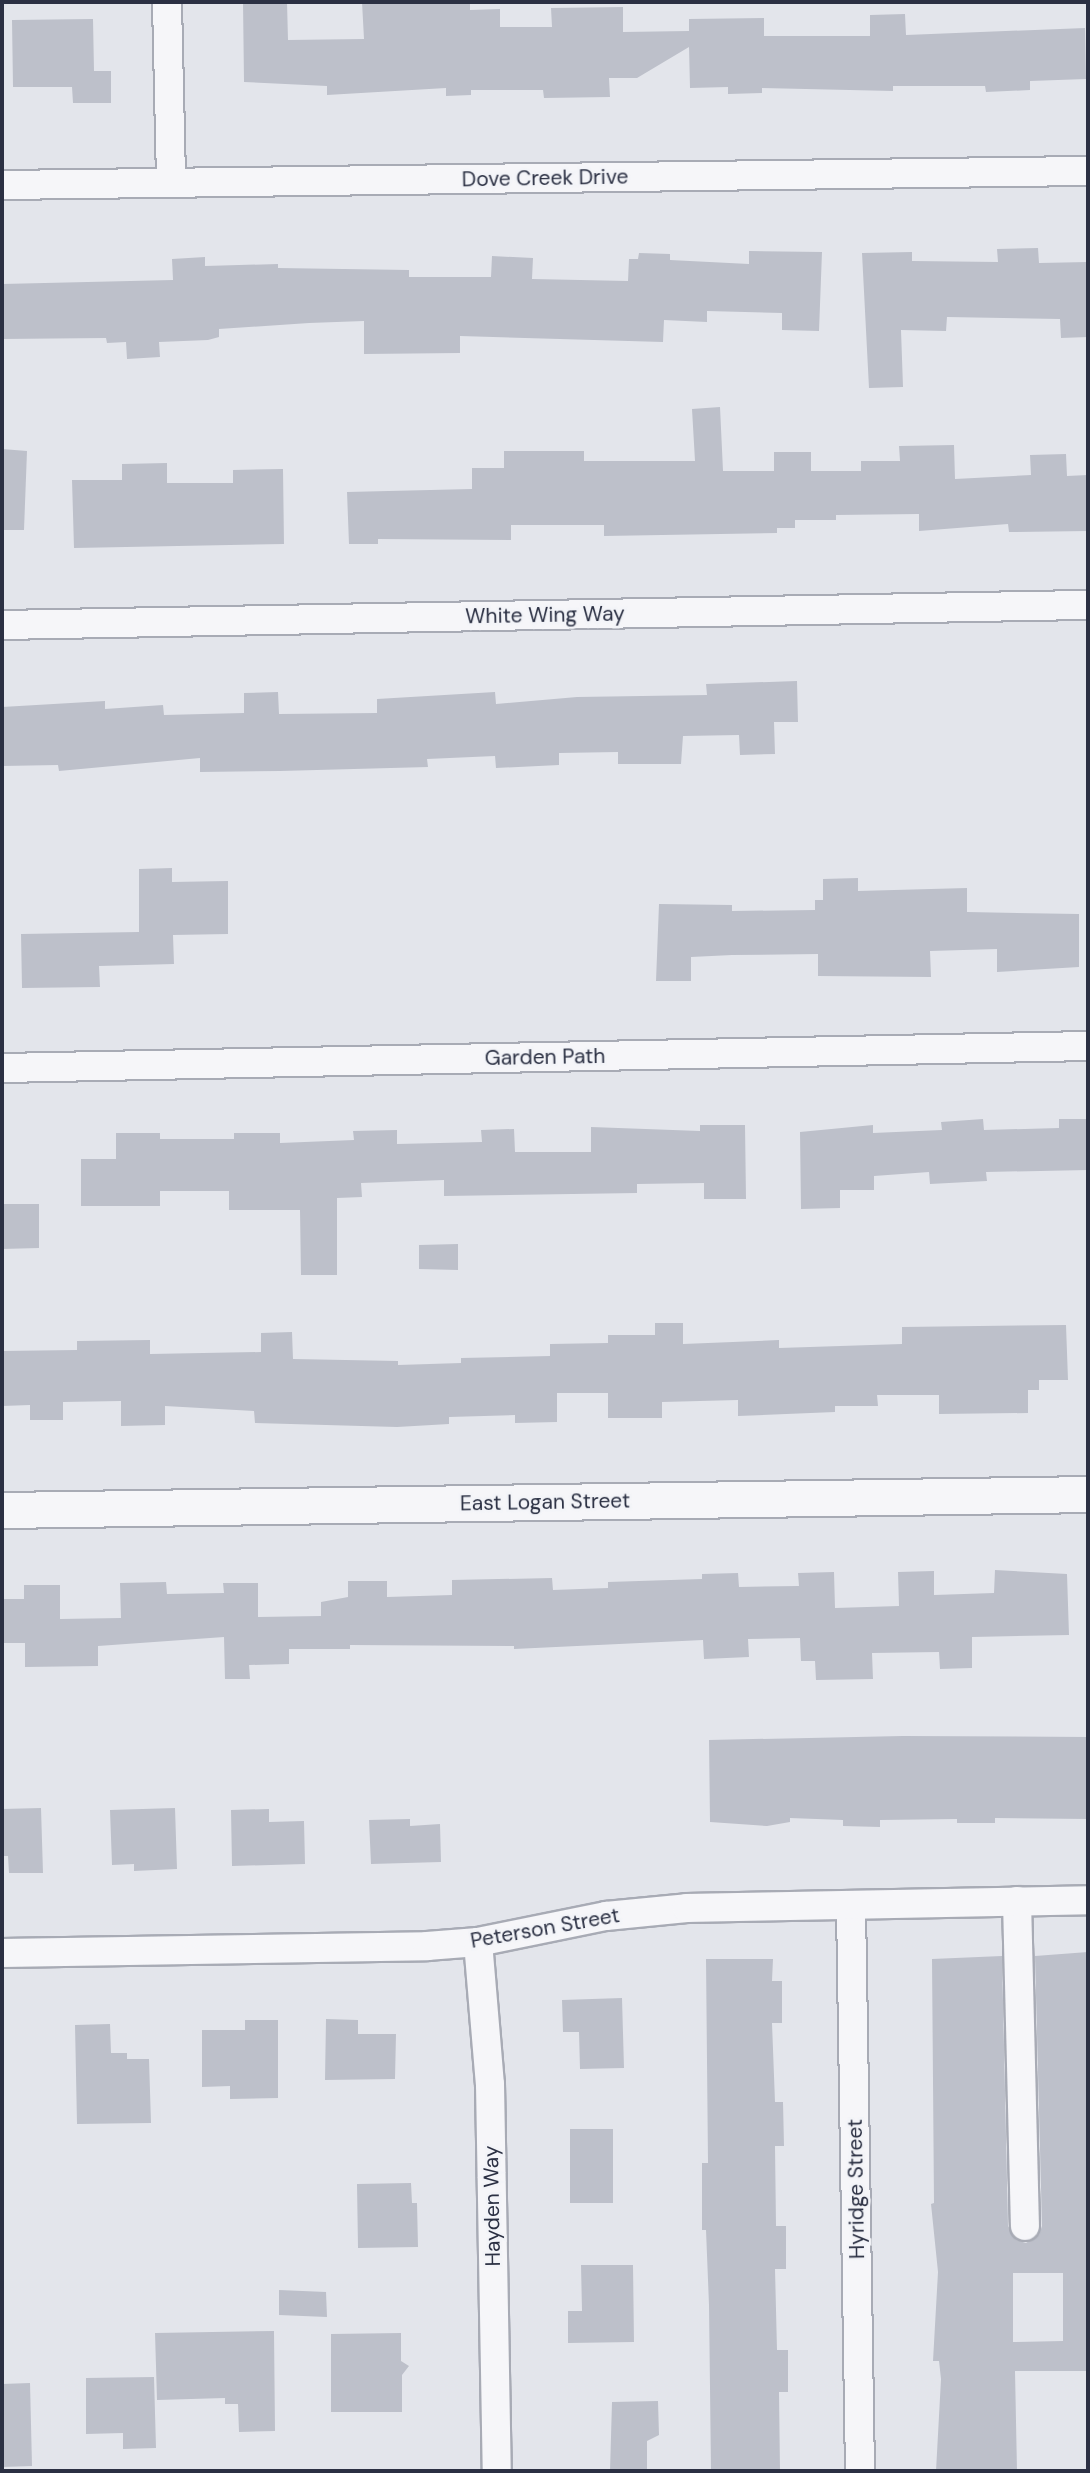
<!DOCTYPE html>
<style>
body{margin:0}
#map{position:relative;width:1090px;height:2473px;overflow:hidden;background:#e3e5eb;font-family:"DM Sans",sans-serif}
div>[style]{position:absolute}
.building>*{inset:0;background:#bdc0ca}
.roads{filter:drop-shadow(2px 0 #a8abb5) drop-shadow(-2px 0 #a8abb5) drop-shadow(0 2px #a8abb5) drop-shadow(0 -2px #a8abb5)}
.minor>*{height:28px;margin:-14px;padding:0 14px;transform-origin:14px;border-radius:14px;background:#f6f6f9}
.tertiary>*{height:35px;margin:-17.5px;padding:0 17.5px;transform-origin:17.5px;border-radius:17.5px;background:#f6f6f9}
span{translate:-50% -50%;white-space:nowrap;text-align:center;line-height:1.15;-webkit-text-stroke:5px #f3f4f8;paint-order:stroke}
.street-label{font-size:21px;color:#2b3043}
.frame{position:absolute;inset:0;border:4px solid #2b3043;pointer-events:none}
</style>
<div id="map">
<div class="building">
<i style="clip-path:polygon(243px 2px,287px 2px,288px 40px,364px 39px,362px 2px,470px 2px,470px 10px,500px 9px,500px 27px,552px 27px,551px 8px,623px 7px,623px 32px,689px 31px,689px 19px,764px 18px,764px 36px,870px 36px,870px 15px,905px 14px,906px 35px,1085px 28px,1086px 79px,1030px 81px,1030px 90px,986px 92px,985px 86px,893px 86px,893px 91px,762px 88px,762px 93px,728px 94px,728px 87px,690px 88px,689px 47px,637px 78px,609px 78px,610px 97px,544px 98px,543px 90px,471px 90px,471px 95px,446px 96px,446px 88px,327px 95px,327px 86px,244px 82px)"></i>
<i style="clip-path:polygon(93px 19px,94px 71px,111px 71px,111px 103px,73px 103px,72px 87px,13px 87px,12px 20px)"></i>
<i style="clip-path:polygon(1038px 248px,1039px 263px,1088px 262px,1088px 337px,1061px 338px,1060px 319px,947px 317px,946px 331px,901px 330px,903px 387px,869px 388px,862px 253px,912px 252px,912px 261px,998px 262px,997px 249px)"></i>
<i style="clip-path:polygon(749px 251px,822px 252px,819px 331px,782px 330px,782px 313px,707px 311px,707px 322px,664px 320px,663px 342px,460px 336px,460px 353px,364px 354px,364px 321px,309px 323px,219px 329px,219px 337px,208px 340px,159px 342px,160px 357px,127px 359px,126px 342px,107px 343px,106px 338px,2px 339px,2px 284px,173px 280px,172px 259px,205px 257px,205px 266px,278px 264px,278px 268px,409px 270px,409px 277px,491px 277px,492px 256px,533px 258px,532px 279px,628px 281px,629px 259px,638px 259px,639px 253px,670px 254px,670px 260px,749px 264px)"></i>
<i style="clip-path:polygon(720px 407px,723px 471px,774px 471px,774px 452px,811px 452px,811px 471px,861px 471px,861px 461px,900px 461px,899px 446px,954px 445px,955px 479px,1031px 475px,1030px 455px,1066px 454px,1067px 476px,1088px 475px,1088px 531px,1009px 532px,1008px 524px,919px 531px,919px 514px,836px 515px,836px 520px,795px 520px,795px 528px,777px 528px,777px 533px,604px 536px,604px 525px,511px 525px,511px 540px,378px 539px,378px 544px,349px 544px,347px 492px,472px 489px,472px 468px,504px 468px,504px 451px,584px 451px,584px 461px,695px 461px,692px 409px)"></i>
<i style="clip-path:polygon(2px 449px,27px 451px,24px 530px,2px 530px)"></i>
<i style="clip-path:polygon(167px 463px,167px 483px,233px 483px,233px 470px,283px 469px,284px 544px,74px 548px,72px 480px,122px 480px,122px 464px)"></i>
<i style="clip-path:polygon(797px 681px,798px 722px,774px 722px,775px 754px,740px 755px,739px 735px,683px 736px,681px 764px,618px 764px,618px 752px,559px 753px,559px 765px,496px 768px,495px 756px,427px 759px,428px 767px,280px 771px,200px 772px,200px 758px,59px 771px,58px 765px,2px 766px,2px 707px,105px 701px,105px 709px,163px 705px,164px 715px,244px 713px,244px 693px,278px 692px,279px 714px,377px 713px,377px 699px,495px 692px,496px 704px,577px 697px,707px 695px,706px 684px)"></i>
<i style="clip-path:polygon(172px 868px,172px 882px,228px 881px,228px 934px,173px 935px,174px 964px,99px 966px,100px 987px,22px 988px,21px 934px,139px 932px,139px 869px)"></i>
<i style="clip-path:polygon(858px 878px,858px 891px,967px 888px,967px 912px,1079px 914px,1079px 967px,997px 972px,997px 949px,930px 951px,931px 977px,818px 976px,818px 954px,732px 955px,691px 957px,691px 981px,656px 981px,659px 904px,732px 905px,732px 911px,815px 910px,815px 900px,823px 900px,823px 879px)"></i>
<i style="clip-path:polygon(983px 1119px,984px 1130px,1059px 1128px,1059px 1119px,1088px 1119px,1088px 1170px,986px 1172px,987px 1181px,930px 1184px,929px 1172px,874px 1176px,874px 1190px,840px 1190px,840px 1208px,801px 1209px,800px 1132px,873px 1125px,873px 1133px,942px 1130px,941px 1122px)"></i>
<i style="clip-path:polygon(700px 1125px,745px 1125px,746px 1199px,704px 1199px,704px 1183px,637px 1184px,637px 1193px,444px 1196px,444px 1180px,361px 1183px,362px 1197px,337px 1198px,337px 1275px,301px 1275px,300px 1210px,229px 1210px,229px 1191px,160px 1191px,160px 1206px,81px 1206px,81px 1159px,116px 1159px,116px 1133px,160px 1133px,160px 1139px,234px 1139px,234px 1133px,280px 1133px,280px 1143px,354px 1140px,353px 1131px,397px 1130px,397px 1144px,482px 1142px,481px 1130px,514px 1129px,515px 1152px,591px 1152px,591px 1127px,700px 1131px)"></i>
<i style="clip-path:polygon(2px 1204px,39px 1204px,39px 1248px,2px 1249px)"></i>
<i style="clip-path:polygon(458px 1244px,458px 1270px,419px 1269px,419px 1245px)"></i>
<i style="clip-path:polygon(655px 1323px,683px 1323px,683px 1344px,779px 1340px,779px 1348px,902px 1344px,902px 1327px,1066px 1325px,1068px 1380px,1039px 1380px,1039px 1390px,1028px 1390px,1028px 1413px,939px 1414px,939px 1395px,877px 1395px,878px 1406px,835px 1406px,835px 1412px,738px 1416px,738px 1400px,662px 1402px,662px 1418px,608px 1418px,608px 1393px,557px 1393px,557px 1422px,515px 1423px,515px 1415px,449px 1417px,449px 1424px,397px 1427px,255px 1423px,254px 1411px,165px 1406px,165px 1425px,121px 1426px,121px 1401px,63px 1402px,63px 1420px,30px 1420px,30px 1405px,2px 1406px,2px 1351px,77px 1350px,77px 1341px,150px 1340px,150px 1354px,261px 1352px,261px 1333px,292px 1332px,293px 1359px,398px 1361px,398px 1365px,461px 1363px,461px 1358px,550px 1356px,550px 1344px,608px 1343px,608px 1335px,655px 1335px)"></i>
<i style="clip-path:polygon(995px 1570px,1067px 1574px,1069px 1635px,972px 1637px,972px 1668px,940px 1669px,939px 1652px,872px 1653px,873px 1679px,816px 1680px,815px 1661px,801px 1661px,800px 1638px,748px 1639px,749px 1657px,704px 1659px,703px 1640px,514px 1649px,514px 1646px,350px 1645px,350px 1649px,289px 1649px,289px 1664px,249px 1665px,250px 1679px,225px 1679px,224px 1637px,98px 1646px,98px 1666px,25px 1667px,25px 1643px,2px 1643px,2px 1599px,24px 1599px,24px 1585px,60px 1585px,60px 1619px,121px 1618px,120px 1583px,166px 1582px,167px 1594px,224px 1593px,223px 1583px,258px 1583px,258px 1617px,321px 1616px,321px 1602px,348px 1597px,348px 1581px,387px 1581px,387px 1597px,452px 1595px,452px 1580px,552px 1578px,553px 1590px,608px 1588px,608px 1582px,702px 1579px,702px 1574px,738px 1573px,739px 1587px,799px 1586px,798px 1573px,834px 1572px,835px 1608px,899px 1606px,898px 1572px,934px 1571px,934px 1595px,994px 1593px)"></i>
<i style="clip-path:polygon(903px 1736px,1088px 1737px,1088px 1819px,995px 1818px,995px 1823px,957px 1823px,957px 1819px,880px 1820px,880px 1827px,843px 1826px,843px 1820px,790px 1818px,790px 1822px,767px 1826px,710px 1822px,709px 1740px)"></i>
<i style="clip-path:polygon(41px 1808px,43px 1873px,9px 1873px,8px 1856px,2px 1856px,2px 1809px)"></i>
<i style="clip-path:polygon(175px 1808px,177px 1869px,134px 1871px,134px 1864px,112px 1865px,110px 1810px)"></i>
<i style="clip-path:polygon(269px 1809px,269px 1822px,304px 1821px,305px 1864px,232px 1866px,231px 1810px)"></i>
<i style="clip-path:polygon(410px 1819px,410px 1826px,440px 1824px,441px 1862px,371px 1864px,369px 1820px)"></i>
<i style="clip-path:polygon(evenodd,1088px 1952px,1088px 2371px,1015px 2371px,1017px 2471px,936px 2471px,941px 2379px,939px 2361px,933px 2361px,938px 2272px,931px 2204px,934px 2203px,932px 1959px,1002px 1956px,1008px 2226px,1016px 2240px,1026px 2243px,1039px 2235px,1042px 2226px,1035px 1956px,1088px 1952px,1013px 2273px,1063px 2273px,1063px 2341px,1013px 2342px,1013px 2273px)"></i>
<i style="clip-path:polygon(706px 1959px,773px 1959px,772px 1981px,782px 1981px,782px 2023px,772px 2023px,775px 2102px,783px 2102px,784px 2146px,775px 2146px,776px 2226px,786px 2226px,786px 2269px,775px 2269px,777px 2350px,788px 2350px,788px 2392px,779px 2392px,780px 2471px,711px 2471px,709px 2305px,706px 2230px,702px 2230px,702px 2163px,708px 2163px)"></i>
<i style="clip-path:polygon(622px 1998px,624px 2068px,580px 2069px,579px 2032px,563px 2032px,562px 2000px)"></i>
<i style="clip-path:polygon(326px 2019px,358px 2020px,358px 2034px,396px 2034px,395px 2079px,325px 2080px)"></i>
<i style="clip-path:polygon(245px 2020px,278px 2020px,278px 2098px,230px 2099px,230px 2086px,202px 2087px,202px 2030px,245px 2030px)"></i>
<i style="clip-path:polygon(110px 2024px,111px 2053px,127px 2053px,127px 2059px,149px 2059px,151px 2123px,77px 2124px,75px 2025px)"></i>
<i style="clip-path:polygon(570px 2129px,613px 2129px,613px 2203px,570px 2203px)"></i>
<i style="clip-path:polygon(411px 2183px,412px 2203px,417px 2203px,418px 2247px,358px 2248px,357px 2184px)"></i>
<i style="clip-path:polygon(581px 2265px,633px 2265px,634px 2342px,568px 2343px,568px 2311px,582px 2311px)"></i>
<i style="clip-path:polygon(279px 2290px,326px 2292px,327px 2317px,279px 2315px)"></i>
<i style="clip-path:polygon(274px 2331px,275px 2431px,239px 2432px,238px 2404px,225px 2404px,225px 2398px,157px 2400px,155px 2333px)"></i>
<i style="clip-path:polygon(401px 2333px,401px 2361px,409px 2366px,402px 2375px,402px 2412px,331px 2412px,331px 2334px)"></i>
<i style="clip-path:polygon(154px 2377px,156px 2448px,123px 2449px,123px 2433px,86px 2434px,86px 2378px)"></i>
<i style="clip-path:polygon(30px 2383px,32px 2466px,2px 2467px,2px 2384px)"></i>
<i style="clip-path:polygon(658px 2401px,659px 2435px,647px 2441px,647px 2471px,610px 2471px,612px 2402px)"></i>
</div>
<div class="roads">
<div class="minor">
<i style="left:167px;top:2px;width:180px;rotate:88.7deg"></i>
<i style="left:2px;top:185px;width:1086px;rotate:-0.74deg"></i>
<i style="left:2px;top:625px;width:1086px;rotate:-1.06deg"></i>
<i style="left:2px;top:1068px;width:1086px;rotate:-1.16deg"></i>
<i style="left:1017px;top:1901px;width:325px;rotate:88.6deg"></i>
<i style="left:851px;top:1906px;width:565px;rotate:89.09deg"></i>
<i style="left:478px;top:1942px;width:143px;rotate:85.2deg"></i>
<i style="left:490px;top:2084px;width:387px;rotate:89deg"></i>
<i style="left:2px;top:1953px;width:425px;rotate:-0.9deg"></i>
<i style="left:427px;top:1946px;width:51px;rotate:-4.5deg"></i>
<i style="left:478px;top:1942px;width:131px;rotate:-11.5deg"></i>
<i style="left:606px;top:1916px;width:81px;rotate:-5.6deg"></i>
<i style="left:687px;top:1908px;width:401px;rotate:-1.1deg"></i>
</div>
<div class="tertiary">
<i style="left:2px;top:1510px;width:1086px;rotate:-0.84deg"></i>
</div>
</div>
<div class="street-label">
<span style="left:545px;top:178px;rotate:-1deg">Dove Creek Drive</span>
<span style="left:545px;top:615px;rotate:-1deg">White Wing Way</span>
<span style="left:545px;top:1057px;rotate:-1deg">Garden Path</span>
<span style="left:545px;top:1502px;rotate:-1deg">East Logan Street</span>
<span style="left:545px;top:1928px;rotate:-10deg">Peterson Street</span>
<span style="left:856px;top:2189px;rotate:-91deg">Hyridge Street</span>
<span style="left:492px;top:2206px;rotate:-91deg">Hayden Way</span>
</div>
<div class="frame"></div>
</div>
